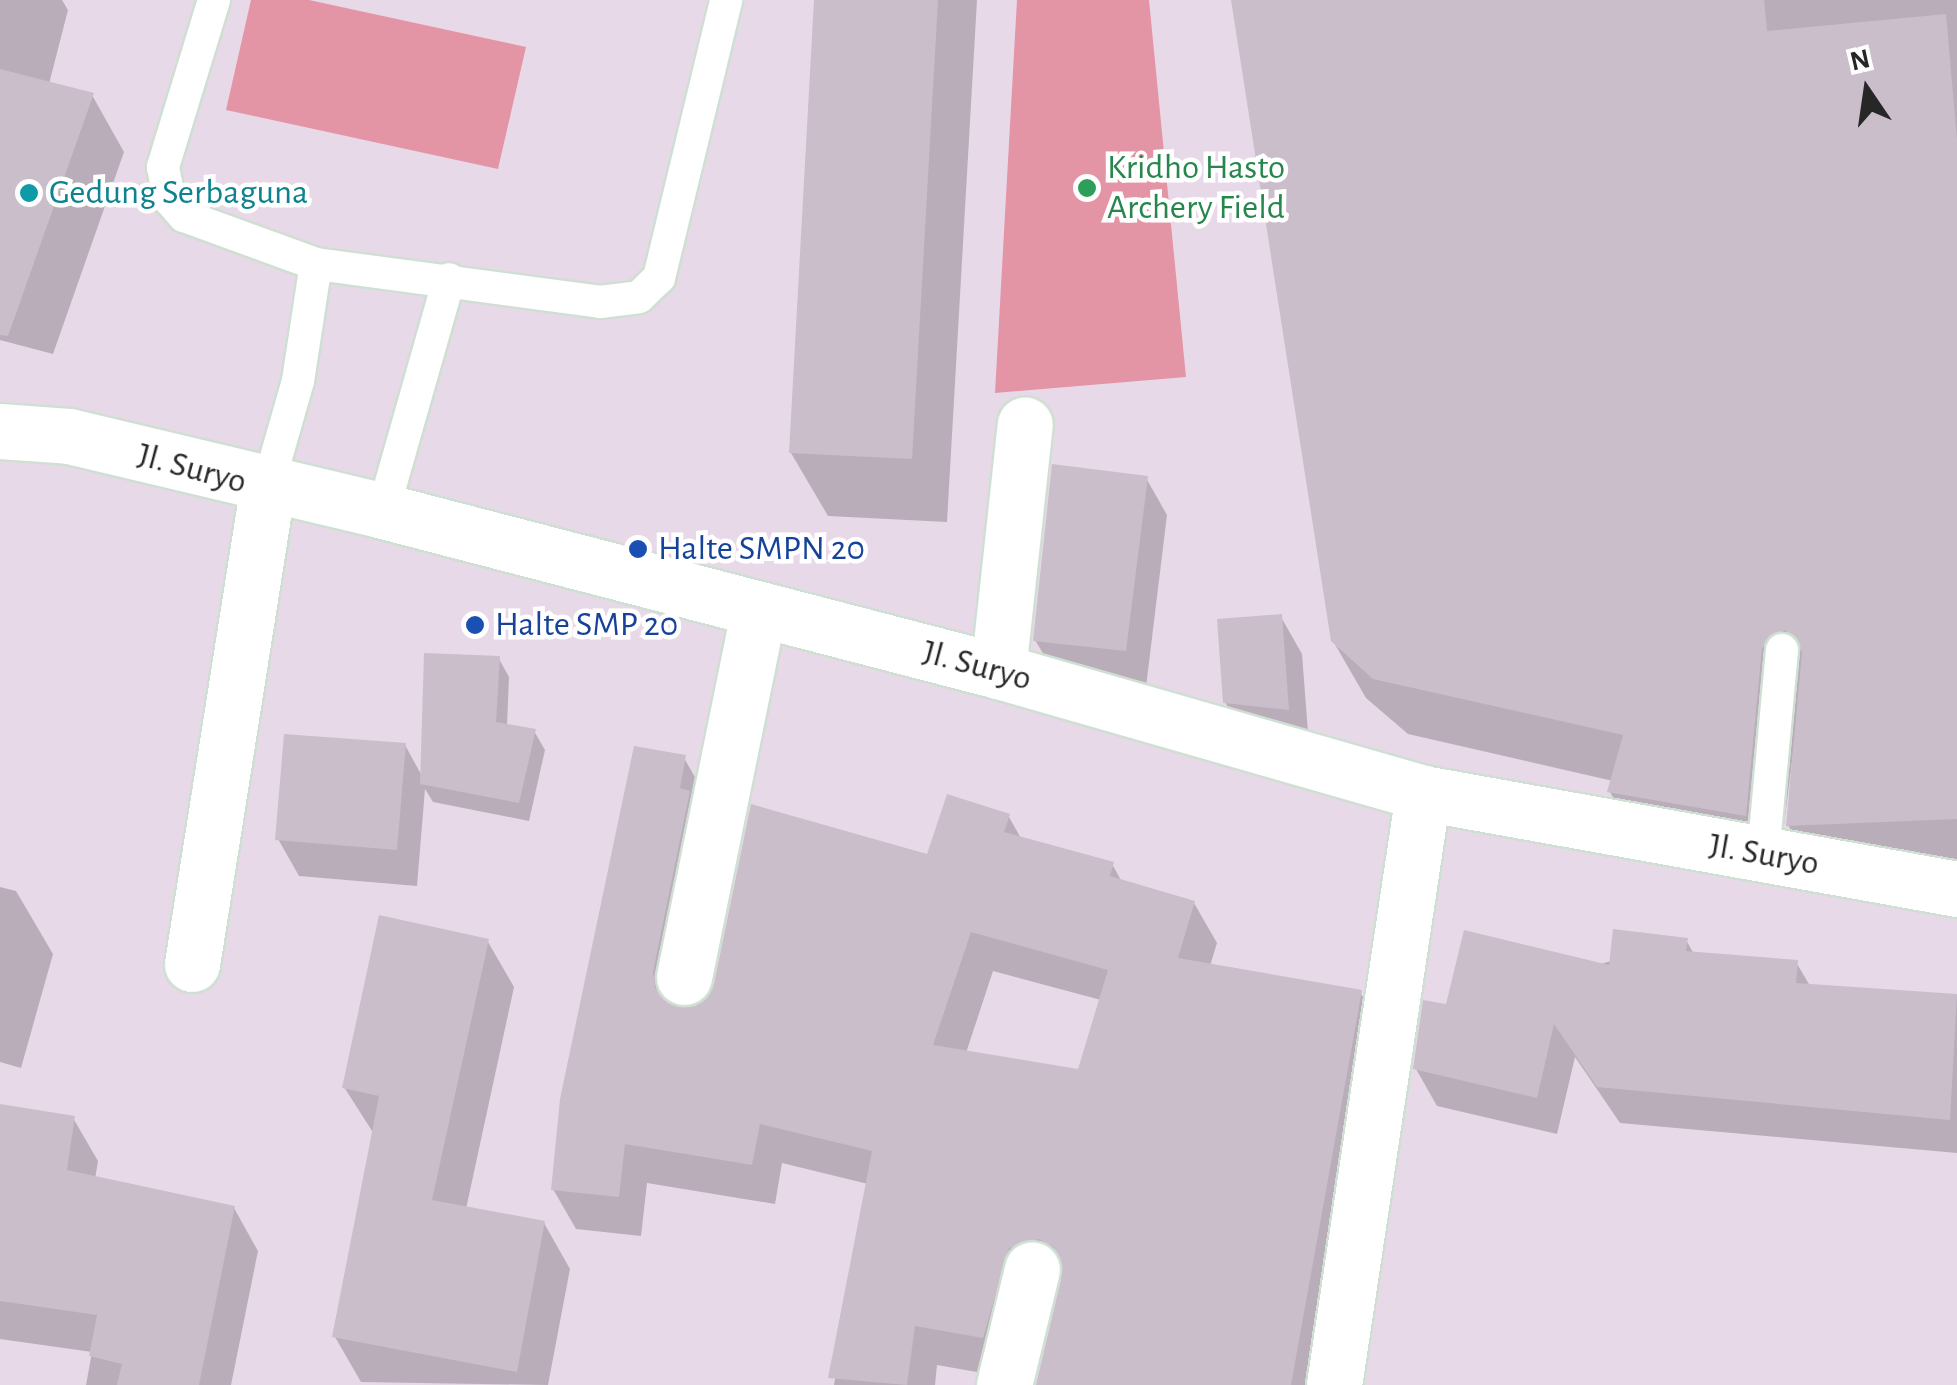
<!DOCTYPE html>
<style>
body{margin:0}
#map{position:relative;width:1957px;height:1385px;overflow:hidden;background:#e8d9e9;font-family:"Alegreya Sans",sans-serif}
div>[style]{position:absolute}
.pitch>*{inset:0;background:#e395a5}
.shadow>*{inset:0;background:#0003}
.building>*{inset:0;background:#cabecb}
.roads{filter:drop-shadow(2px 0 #cfdfd2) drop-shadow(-2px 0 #cfdfd2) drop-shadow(0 2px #cfdfd2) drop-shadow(0 -2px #cfdfd2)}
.lane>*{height:32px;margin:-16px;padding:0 16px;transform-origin:16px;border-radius:16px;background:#fff}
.street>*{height:55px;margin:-27.5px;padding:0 27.5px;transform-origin:27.5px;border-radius:27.5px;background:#fff}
.secondary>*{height:55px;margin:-27.5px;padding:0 27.5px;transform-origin:27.5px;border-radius:27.5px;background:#fff}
.dots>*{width:28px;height:28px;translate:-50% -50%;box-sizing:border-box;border:5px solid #fff;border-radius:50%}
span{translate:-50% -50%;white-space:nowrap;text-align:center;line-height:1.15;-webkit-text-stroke:9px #fff;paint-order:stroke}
.leisure-label{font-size:35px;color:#27864d}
.left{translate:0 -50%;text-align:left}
.culture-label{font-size:35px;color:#0d838f}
.street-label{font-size:35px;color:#272727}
.transit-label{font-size:35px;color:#164399}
.north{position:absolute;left:1817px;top:40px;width:100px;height:100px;-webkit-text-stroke:8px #fff;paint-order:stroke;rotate:347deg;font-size:28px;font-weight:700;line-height:40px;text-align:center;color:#272727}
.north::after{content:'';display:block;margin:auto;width:35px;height:45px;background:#272727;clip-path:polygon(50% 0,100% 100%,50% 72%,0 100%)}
</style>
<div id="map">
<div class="pitch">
<i style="clip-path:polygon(251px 0,309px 0,526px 47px,498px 169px,226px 110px)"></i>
<i style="clip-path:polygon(1017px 0,1149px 0,1186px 377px,995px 393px)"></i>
</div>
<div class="shadow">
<i style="clip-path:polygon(0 0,62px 0,68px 10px,49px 84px,92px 95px,124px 152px,53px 354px,0 340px)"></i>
<i style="clip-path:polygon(817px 0,977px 0,947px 522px,828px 516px,791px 453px)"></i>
<i style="clip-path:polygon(1234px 0,1957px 0,1957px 875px,1821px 881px,1788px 825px,1800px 699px,1778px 872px,1642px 848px,1610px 792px,1613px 781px,1408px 734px,1366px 698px,1333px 641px)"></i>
<i style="clip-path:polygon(1146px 478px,1167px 515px,1146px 687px,1057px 677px,1035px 640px)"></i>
<i style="clip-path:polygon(1281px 617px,1302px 654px,1309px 745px,1247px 739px,1225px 702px)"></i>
<i style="clip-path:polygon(499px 659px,509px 677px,507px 726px,534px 731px,545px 750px,529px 821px,433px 802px,425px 789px,417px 886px,299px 876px,278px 839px,405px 745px,422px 776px)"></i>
<i style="clip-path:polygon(evenodd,684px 758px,707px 798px,712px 833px,676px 1010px,696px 1009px,929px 857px,1009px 817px,1022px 840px,1112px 864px,1122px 882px,1194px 903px,1217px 943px,1210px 966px,1360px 992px,1383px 1032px,1320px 1385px,1039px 1385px,1064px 1278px,1031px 1288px,1005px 1377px,937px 1365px,935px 1385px,834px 1385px,868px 1184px,782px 1163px,775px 1204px,647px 1183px,641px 1236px,576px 1229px,553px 1189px,684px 758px,993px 971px,1101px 1000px,1080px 1072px,966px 1053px,993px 971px)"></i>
<i style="clip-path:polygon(0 887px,16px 891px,53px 954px,21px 1068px,0 1062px)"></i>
<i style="clip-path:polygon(1686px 940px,1694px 954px,1796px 962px,1810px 986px,1957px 996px,1957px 1153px,1620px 1123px,1575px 1057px,1557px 1134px,1437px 1106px,1416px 1069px,1448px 1007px)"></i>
<i style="clip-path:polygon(488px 942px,514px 987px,466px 1209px,544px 1223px,570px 1269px,548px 1385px,361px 1382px,335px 1337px,374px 1134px,344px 1087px)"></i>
<i style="clip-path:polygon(0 1107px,73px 1118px,98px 1161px,95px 1179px,234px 1208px,258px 1251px,231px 1385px,86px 1385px,92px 1352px,0 1339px)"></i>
</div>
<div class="building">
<i style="clip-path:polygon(814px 0,938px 0,912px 459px,789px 453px)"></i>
<i style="clip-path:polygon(1231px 0,1764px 0,1767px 31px,1946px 14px,1957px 139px,1957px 819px,1786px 826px,1802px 652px,1785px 630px,1762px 648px,1746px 816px,1607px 792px,1623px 735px,1373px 679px,1331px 641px)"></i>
<i style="clip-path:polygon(0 69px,94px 93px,8px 336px,0 335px)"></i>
<i style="clip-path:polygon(1052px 464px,1148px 476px,1126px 651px,1033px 641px)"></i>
<i style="clip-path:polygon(1282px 614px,1289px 710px,1223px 703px,1217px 619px)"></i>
<i style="clip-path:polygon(424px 653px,500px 656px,496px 722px,536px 729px,519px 803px,420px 784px)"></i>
<i style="clip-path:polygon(284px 734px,406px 743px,397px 850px,275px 840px)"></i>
<i style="clip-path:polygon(evenodd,634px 746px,686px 755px,680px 788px,690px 791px,653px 972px,655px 988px,677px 1007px,695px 1006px,714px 984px,751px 804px,927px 854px,947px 794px,1010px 814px,1004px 832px,1114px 862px,1110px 876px,1195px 901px,1178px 958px,1362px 990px,1291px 1385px,1036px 1385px,1062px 1275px,1054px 1247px,1038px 1239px,1009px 1248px,983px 1338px,915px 1326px,907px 1385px,828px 1378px,872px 1151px,760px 1124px,752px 1165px,625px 1144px,619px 1197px,551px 1190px,560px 1099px,634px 746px,971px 932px,1108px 970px,1078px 1069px,933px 1045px,971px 932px)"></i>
<i style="clip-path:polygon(379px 915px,489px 939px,432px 1200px,545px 1221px,517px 1372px,332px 1337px,379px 1096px,342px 1088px)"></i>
<i style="clip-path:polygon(1613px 929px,1688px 938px,1686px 951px,1798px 960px,1796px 983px,1957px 994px,1950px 1120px,1597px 1087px,1554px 1024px,1537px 1098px,1413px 1069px,1423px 1000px,1446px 1004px,1464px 930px,1609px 965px)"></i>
<i style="clip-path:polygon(0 1104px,75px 1116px,67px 1170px,235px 1206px,199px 1385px,117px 1385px,122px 1364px,89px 1356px,97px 1315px,0 1301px)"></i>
</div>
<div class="roads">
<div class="lane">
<i style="left:214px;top:0;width:175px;rotate:107deg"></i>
<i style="left:163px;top:167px;width:33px;rotate:79deg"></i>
<i style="left:169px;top:199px;width:23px;rotate:49deg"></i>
<i style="left:184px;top:216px;width:140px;rotate:20deg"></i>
<i style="left:316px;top:264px;width:287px;rotate:7.6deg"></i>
<i style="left:600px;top:302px;width:39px;rotate:-7deg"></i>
<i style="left:639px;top:297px;width:28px;rotate:-44deg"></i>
<i style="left:659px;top:278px;width:286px;rotate:-76.4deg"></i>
<i style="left:267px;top:489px;width:112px;rotate:-74deg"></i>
<i style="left:298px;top:381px;width:118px;rotate:-81.3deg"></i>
<i style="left:383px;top:511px;width:241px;rotate:-74.1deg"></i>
<i style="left:1763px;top:855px;width:206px;rotate:-84.7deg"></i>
</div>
<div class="street">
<i style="left:998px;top:671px;width:248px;rotate:-83.8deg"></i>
<i style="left:192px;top:964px;width:481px;rotate:-81deg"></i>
<i style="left:684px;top:977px;width:375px;rotate:-78.5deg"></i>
<i style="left:1004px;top:1385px;width:119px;rotate:-76.4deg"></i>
<i style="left:1334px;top:1385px;width:599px;rotate:-81.45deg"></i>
</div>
<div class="secondary">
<i style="left:0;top:431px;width:69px;rotate:4.1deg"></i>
<i style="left:69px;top:436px;width:323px;rotate:13.4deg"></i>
<i style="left:383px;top:511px;width:635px;rotate:14.58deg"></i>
<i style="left:998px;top:671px;width:442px;rotate:16deg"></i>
<i style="left:1423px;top:793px;width:543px;rotate:10.19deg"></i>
</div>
</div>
<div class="dots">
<i style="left:1087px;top:188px;background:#2e9e5b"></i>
<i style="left:29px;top:193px;background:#0f9aa8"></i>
<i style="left:638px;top:549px;background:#1a4fb4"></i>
<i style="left:475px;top:625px;background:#1a4fb4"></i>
</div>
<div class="leisure-label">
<span class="left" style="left:1107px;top:188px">Kridho Hasto<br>Archery Field</span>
</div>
<div class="culture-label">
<span class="left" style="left:49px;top:193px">Gedung Serbaguna</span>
</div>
<div class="street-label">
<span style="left:192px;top:469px;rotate:15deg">Jl. Suryo</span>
<span style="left:977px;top:666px;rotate:15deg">Jl. Suryo</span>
<span style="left:1764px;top:855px;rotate:10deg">Jl. Suryo</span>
</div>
<div class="transit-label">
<span class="left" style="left:658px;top:549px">Halte SMPN 20</span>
<span class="left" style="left:495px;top:625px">Halte SMP 20</span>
</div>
<div class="north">N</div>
</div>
